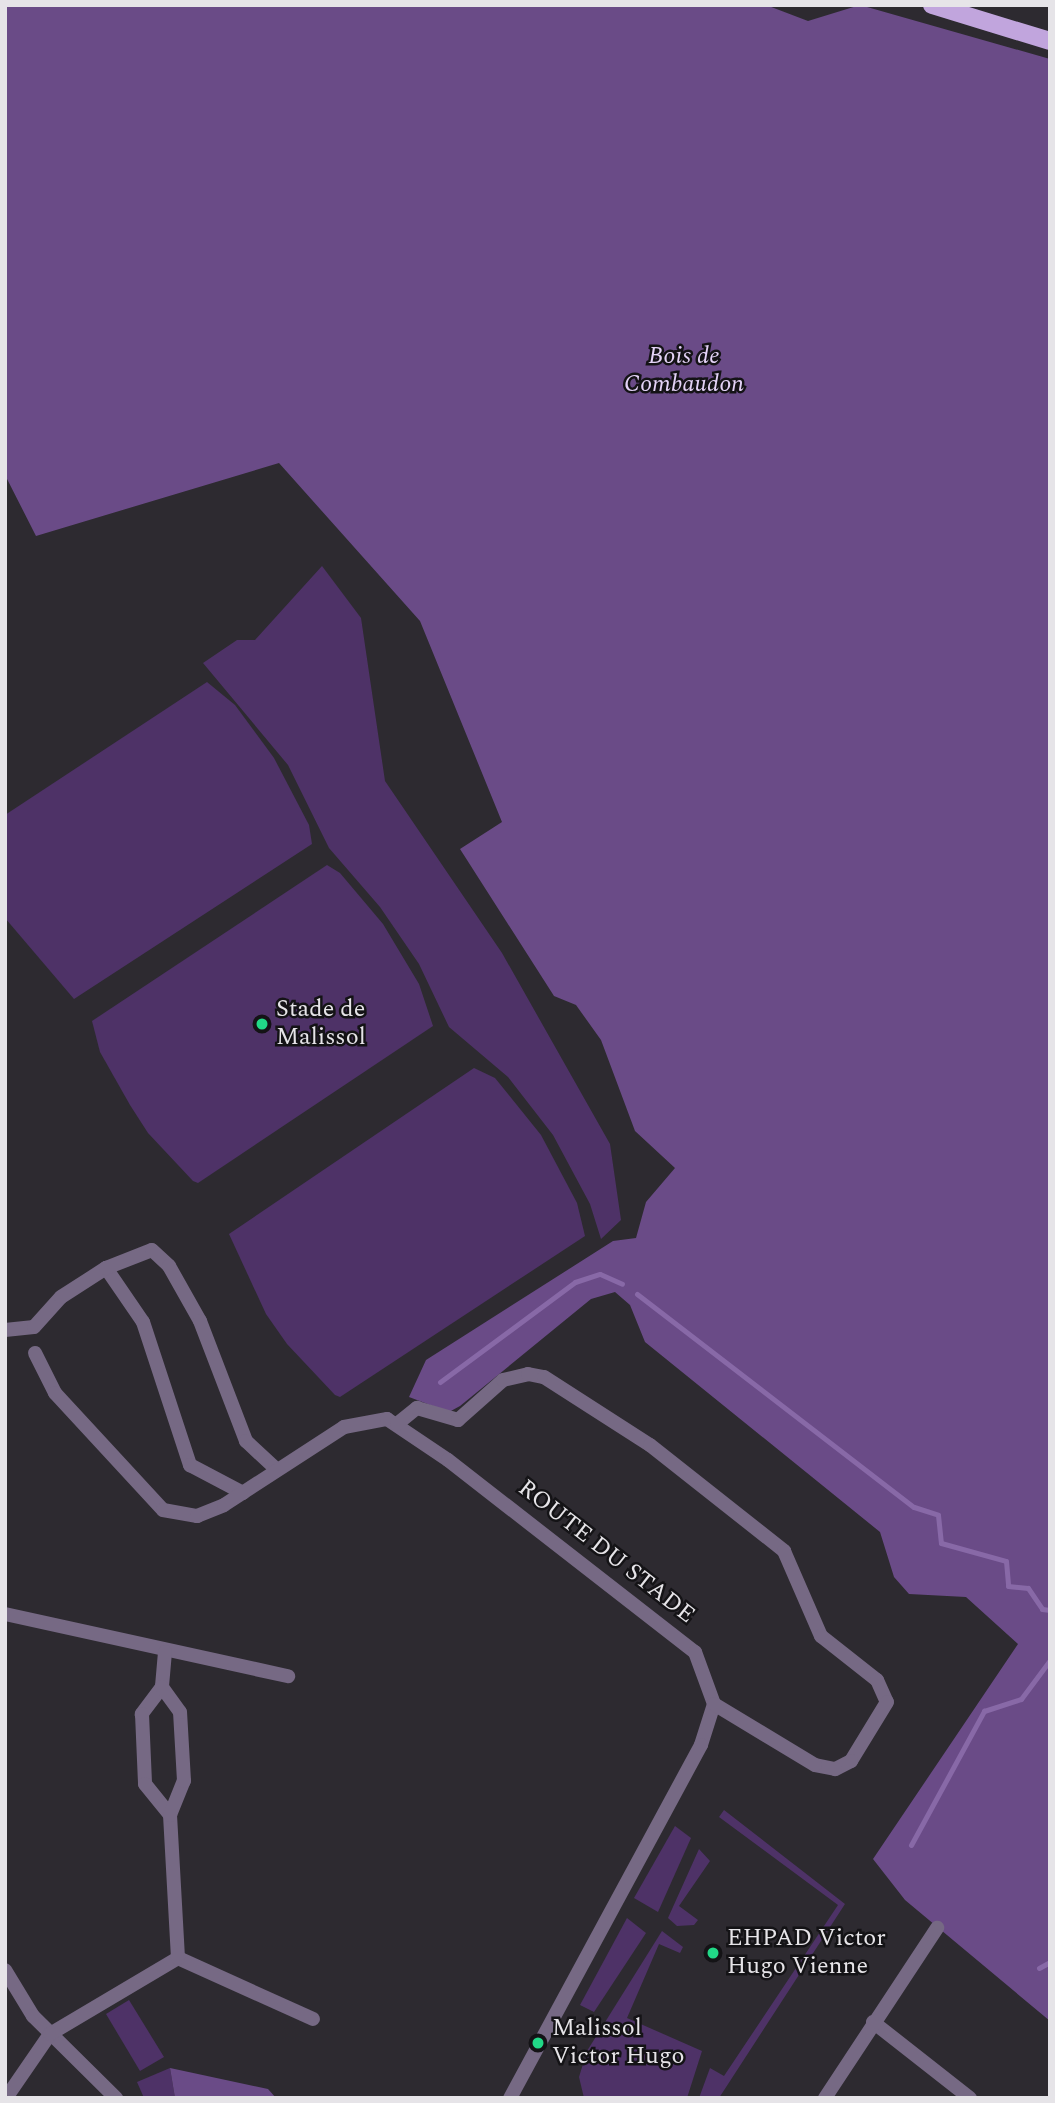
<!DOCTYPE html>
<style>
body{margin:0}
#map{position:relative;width:1055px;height:2103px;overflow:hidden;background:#2d2a30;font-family:Spectral,serif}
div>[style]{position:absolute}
.green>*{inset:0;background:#4e3267}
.forest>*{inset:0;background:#6a4b87}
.stream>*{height:5px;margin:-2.5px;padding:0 2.5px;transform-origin:2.5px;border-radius:2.5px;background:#8869a7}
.minor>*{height:14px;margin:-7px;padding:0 7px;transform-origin:7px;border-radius:7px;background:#766984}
.primary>*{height:18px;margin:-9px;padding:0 9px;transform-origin:9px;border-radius:9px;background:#c1a5dd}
.dots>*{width:19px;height:19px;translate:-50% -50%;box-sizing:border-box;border:4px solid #141316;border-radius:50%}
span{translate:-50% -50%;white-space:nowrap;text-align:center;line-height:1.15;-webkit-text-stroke:5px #141316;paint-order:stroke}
.park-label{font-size:24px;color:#e4d3f7;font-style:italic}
.poi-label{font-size:24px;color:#e6e4e8}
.left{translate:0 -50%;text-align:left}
.street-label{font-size:24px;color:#e6e4e8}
.frame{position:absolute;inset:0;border:7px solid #e6e4e8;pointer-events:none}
</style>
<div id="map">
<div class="green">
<i style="clip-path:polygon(322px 566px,361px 618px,385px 781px,502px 953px,610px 1144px,621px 1220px,601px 1239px,590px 1204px,553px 1135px,508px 1077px,449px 1027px,419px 964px,380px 907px,329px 848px,288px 765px,203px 663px,237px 640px,255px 640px)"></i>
<i style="clip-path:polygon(207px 682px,235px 705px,274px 758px,309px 825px,312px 844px,74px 999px,5px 918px,5px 815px)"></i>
<i style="clip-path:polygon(327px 865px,340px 873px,383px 924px,419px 984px,433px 1026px,198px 1183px,193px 1181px,148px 1133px,130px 1105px,100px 1052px,92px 1021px)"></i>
<i style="clip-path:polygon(474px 1068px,495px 1078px,541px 1135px,577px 1203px,585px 1236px,340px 1397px,335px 1395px,287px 1344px,266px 1314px,229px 1234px)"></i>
<i style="clip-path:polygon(724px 1810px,845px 1904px,719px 2098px,699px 2098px,710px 2068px,724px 2076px,838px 1905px,719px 1817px)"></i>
<i style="clip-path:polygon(675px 1826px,691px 1838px,658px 1912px,634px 1898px)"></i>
<i style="clip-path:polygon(699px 1849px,710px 1861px,679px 1906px,698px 1920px,694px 1925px,677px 1926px,668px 1918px)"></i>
<i style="clip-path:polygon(627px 1918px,646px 1933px,594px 2012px,580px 2005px)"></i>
<i style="clip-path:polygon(662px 1931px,683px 1947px,680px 1953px,659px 1944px,627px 2018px,702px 2051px,687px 2098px,584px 2098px,579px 2077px,587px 2051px)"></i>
<i style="clip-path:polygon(129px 2000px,164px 2057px,140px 2071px,106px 2014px)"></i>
<i style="clip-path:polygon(170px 2068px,175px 2098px,144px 2098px,137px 2082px)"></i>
</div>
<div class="forest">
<i style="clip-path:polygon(5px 5px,766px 5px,808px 21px,860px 5px,1050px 59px,1050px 2021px,905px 1900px,873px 1859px,1018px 1644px,966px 1597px,909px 1594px,894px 1577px,880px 1532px,645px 1342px,630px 1305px,615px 1292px,591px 1299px,460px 1406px,449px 1412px,409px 1397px,426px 1360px,613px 1241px,636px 1238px,646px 1202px,675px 1168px,635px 1131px,601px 1040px,576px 1005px,554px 996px,460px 849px,502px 822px,420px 621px,279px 463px,36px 536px,5px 475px)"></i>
<i style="clip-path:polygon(170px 2068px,268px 2089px,276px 2098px,175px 2098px)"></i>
</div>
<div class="stream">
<i style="left:637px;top:1294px;width:349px;rotate:37.6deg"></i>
<i style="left:914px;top:1507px;width:25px;rotate:18deg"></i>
<i style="left:938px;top:1515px;width:28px;rotate:84deg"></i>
<i style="left:941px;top:1543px;width:67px;rotate:15.5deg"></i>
<i style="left:1006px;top:1561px;width:25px;rotate:85deg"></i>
<i style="left:1008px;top:1586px;width:20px;rotate:6deg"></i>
<i style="left:1028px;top:1588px;width:25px;rotate:56deg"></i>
<i style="left:1042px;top:1609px;width:8px;rotate:7deg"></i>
<i style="left:440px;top:1382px;width:168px;rotate:-36.5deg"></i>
<i style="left:575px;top:1282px;width:26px;rotate:-18deg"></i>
<i style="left:600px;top:1274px;width:24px;rotate:24deg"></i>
<i style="left:911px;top:1845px;width:153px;rotate:-61.4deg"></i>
<i style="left:984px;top:1711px;width:39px;rotate:-18deg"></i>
<i style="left:1021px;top:1699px;width:49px;rotate:-53.4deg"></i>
<i style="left:1039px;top:1968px;width:13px;rotate:-29deg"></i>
</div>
<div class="minor">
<i style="left:106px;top:1268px;width:65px;rotate:55.6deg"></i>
<i style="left:143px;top:1322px;width:151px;rotate:71.8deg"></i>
<i style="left:190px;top:1465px;width:60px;rotate:27.8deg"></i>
<i style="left:5px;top:1330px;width:29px;rotate:-6deg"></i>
<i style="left:34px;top:1327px;width:40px;rotate:-48deg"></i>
<i style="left:61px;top:1297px;width:54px;rotate:-32.8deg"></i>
<i style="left:106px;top:1268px;width:49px;rotate:-21.4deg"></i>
<i style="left:152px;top:1250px;width:23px;rotate:43deg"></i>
<i style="left:169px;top:1266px;width:63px;rotate:60.6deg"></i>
<i style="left:200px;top:1321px;width:129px;rotate:69deg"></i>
<i style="left:246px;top:1441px;width:41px;rotate:43deg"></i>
<i style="left:35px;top:1353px;width:45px;rotate:63.4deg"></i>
<i style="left:55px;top:1393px;width:159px;rotate:47.3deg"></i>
<i style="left:163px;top:1510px;width:35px;rotate:10deg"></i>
<i style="left:197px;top:1516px;width:29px;rotate:-22deg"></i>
<i style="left:224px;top:1505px;width:143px;rotate:-33deg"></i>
<i style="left:344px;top:1427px;width:44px;rotate:-10.5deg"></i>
<i style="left:387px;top:1419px;width:73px;rotate:33.9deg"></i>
<i style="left:448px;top:1460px;width:313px;rotate:37.9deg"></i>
<i style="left:695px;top:1652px;width:55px;rotate:69.9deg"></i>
<i style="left:714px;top:1704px;width:43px;rotate:107.6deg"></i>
<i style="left:701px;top:1745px;width:401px;rotate:118.4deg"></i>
<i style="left:397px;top:1424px;width:26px;rotate:-39deg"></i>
<i style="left:417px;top:1408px;width:43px;rotate:16.3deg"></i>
<i style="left:458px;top:1420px;width:60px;rotate:-41.6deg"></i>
<i style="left:503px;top:1380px;width:26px;rotate:-13deg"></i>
<i style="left:528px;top:1374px;width:16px;rotate:11deg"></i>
<i style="left:544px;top:1377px;width:126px;rotate:32.7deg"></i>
<i style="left:650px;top:1445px;width:171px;rotate:38.3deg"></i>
<i style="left:784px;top:1551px;width:93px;rotate:66.5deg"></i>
<i style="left:821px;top:1636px;width:71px;rotate:38.2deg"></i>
<i style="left:877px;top:1680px;width:24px;rotate:66deg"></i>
<i style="left:887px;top:1702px;width:69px;rotate:121.4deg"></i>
<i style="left:851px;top:1761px;width:18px;rotate:153deg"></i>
<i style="left:835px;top:1769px;width:20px;rotate:-169deg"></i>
<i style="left:815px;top:1765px;width:118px;rotate:-148.9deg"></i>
<i style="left:5px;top:1614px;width:290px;rotate:12.4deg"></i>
<i style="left:165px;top:1652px;width:35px;rotate:95deg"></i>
<i style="left:162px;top:1687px;width:34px;rotate:127deg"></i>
<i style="left:142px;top:1714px;width:70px;rotate:87.5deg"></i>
<i style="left:145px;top:1784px;width:40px;rotate:51deg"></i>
<i style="left:178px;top:1958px;width:148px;rotate:24.3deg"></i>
<i style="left:5px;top:1970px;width:54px;rotate:58.7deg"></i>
<i style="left:33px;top:2016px;width:117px;rotate:44.7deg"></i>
<i style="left:873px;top:2022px;width:123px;rotate:38.1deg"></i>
<i style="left:6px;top:2098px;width:78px;rotate:-55.5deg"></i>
<i style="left:50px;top:2034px;width:149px;rotate:-30.7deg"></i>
<i style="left:178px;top:1958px;width:143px;rotate:-93.2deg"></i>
<i style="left:170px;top:1815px;width:37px;rotate:-68deg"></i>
<i style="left:184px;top:1781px;width:69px;rotate:-93.3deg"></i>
<i style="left:180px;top:1712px;width:31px;rotate:-126deg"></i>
<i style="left:825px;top:2098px;width:204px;rotate:-56.6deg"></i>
</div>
<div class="primary">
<i style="left:932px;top:5px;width:123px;rotate:17deg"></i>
</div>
<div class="dots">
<i style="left:262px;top:1024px;background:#21d887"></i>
<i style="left:713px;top:1953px;background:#21d887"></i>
<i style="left:538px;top:2043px;background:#21d887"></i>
</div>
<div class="park-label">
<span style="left:684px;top:371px">Bois de<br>Combaudon</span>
</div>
<div class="poi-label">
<span class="left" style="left:276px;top:1024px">Stade de<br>Malissol</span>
<span class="left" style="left:727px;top:1953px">EHPAD Victor<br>Hugo Vienne</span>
<span class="left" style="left:552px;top:2043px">Malissol<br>Victor Hugo</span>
</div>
<div class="street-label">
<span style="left:606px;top:1552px;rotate:38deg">ROUTE DU STADE</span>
</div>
<div class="frame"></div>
</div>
